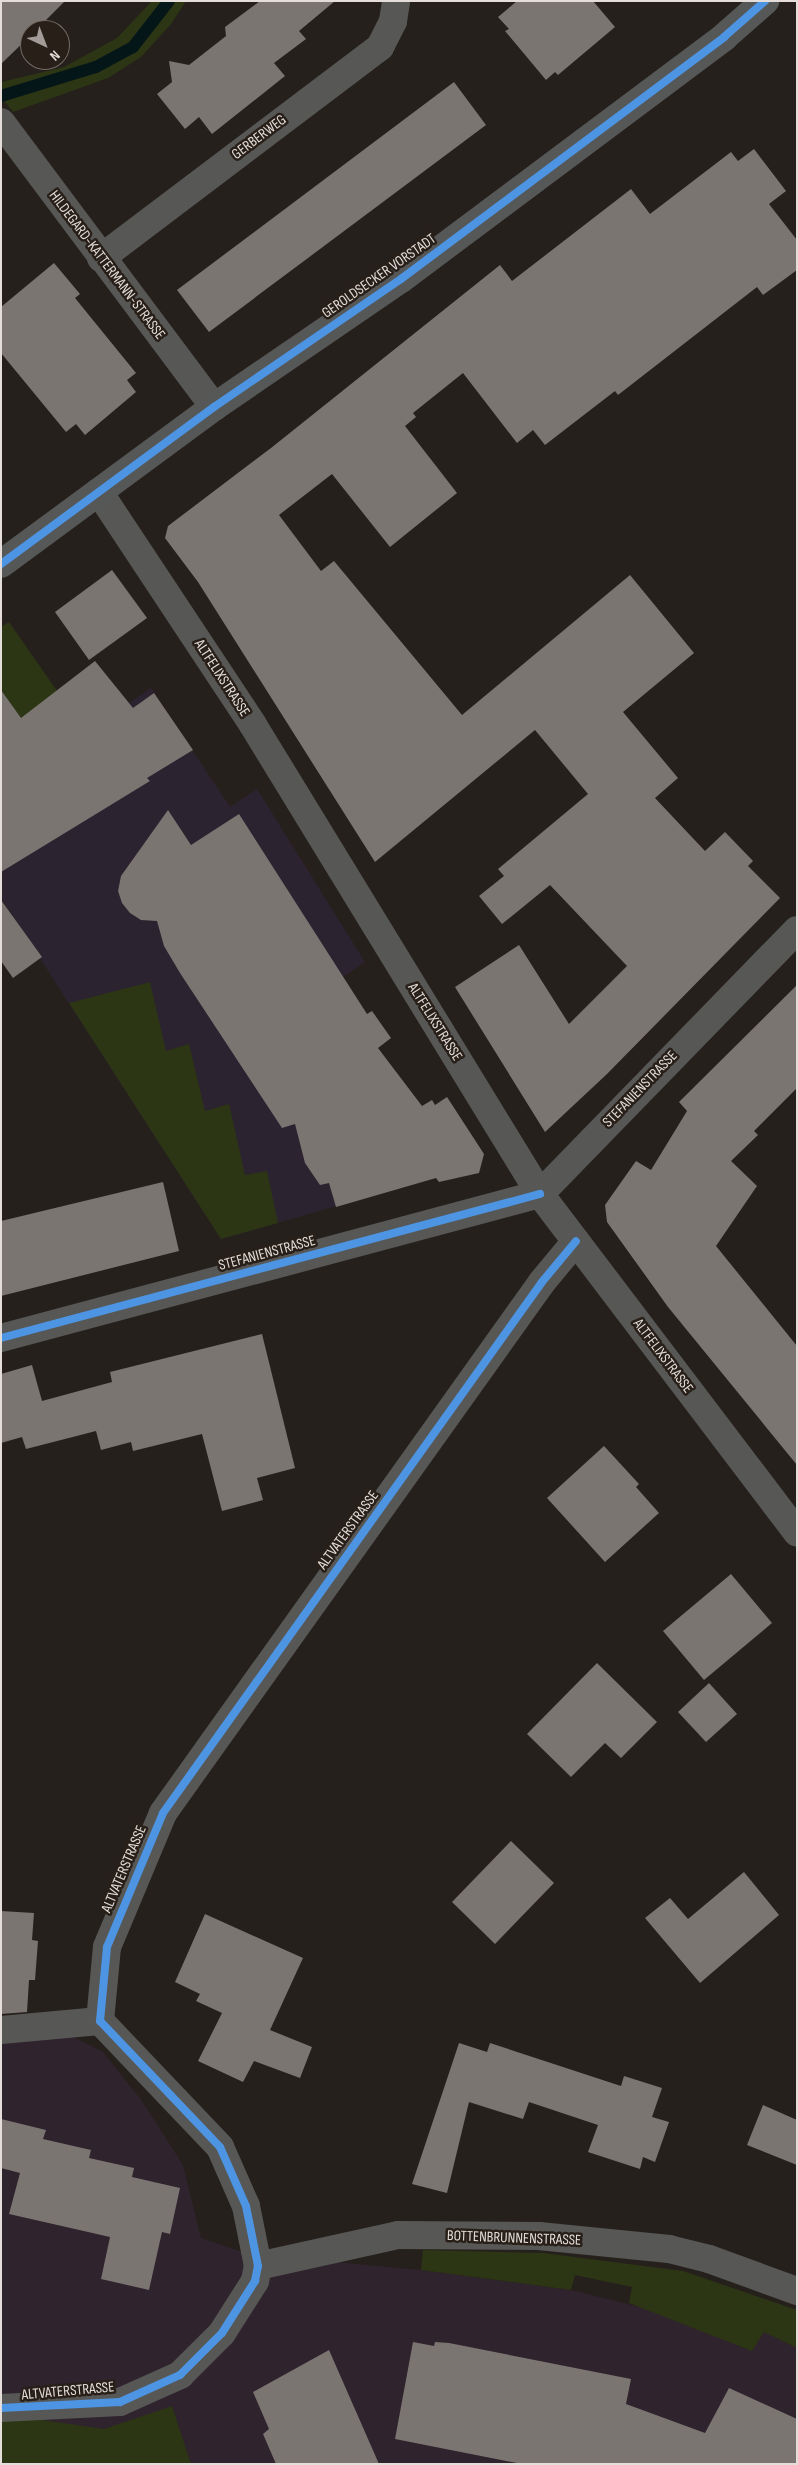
<!DOCTYPE html>
<style>
body{margin:0}
#map{position:relative;width:798px;height:2465px;overflow:hidden;background:#26201c;font-family:"Sofia Sans Condensed",sans-serif}
div>[style]{position:absolute}
.education>*{inset:0;background:#2c2331}
.medical>*{inset:0;background:#2f232d}
.green>*{inset:0;background:#2c3514}
.stream>*{height:12px;margin:-6px;padding:0 6px;transform-origin:6px;border-radius:6px;background:#051618}
.building>*{inset:0;background:#7a7571}
.street>*{height:28px;margin:-14px;padding:0 14px;transform-origin:14px;border-radius:14px;background:#575856}
.primary>*{height:28px;margin:-14px;padding:0 14px;transform-origin:14px;border-radius:14px;background:#565858}
.cycleway>*{height:8px;margin:-4px;padding:0 4px;transform-origin:4px;border-radius:4px;background:#4d94e3}
span{translate:-50% -50%;white-space:nowrap;text-align:center;line-height:1.15;-webkit-text-stroke:5px #291f19;paint-order:stroke}
.street-label{font-size:15px;color:#e4ddd9}
.frame{position:absolute;inset:0;border:2px solid #e4ddd9;pointer-events:none}
.north{position:absolute;left:20px;top:20px;width:50px;height:50px;box-sizing:border-box;background:#291f19;border:1px solid #746b66;border-radius:50%;rotate:137deg;font-size:14px;font-weight:700;line-height:20px;text-align:center;color:#e4ddd9}
.north::after{content:'';display:block;margin:auto;width:18px;height:22px;background:#a29b97;clip-path:polygon(50% 0,100% 100%,50% 72%,0 100%)}
</style>
<div id="map">
<div class="education">
<i style="clip-path:polygon(9px 622px,73px 716px,116px 686px,129px 703px,151px 688px,230px 807px,257px 789px,365px 962px,343px 977px,425px 1181px,221px 1239px,1px 898px,1px 627px)"></i>
</div>
<div class="medical">
<i style="clip-path:polygon(1px 2028px,60px 2030px,103px 2052px,142px 2101px,183px 2165px,201px 2238px,248px 2254px,421px 2270px,571px 2290px,652px 2310px,752px 2351px,764px 2331px,797px 2348px,797px 2464px,1px 2464px)"></i>
</div>
<div class="green">
<i style="clip-path:polygon(152px 1px,186px 1px,171px 24px,141px 57px,108px 78px,13px 112px,1px 97px,1px 82px,64px 67px,117px 38px)"></i>
<i style="clip-path:polygon(9px 622px,69px 708px,31px 734px,1px 690px,1px 627px)"></i>
<i style="clip-path:polygon(150px 982px,166px 1051px,189px 1044px,205px 1111px,229px 1104px,245px 1175px,267px 1171px,278px 1223px,221px 1239px,69px 1003px)"></i>
<i style="clip-path:polygon(423px 2250px,543px 2253px,683px 2271px,797px 2310px,797px 2348px,764px 2332px,752px 2351px,629px 2303px,632px 2287px,575px 2275px,571px 2290px,421px 2270px)"></i>
<i style="clip-path:polygon(172px 2406px,191px 2464px,1px 2464px,1px 2414px,104px 2429px)"></i>
</div>
<div class="stream">
<i style="left:1px;top:96px;width:99px;rotate:-17deg"></i>
<i style="left:96px;top:67px;width:42px;rotate:-28.4deg"></i>
<i style="left:133px;top:47px;width:58px;rotate:-52deg"></i>
</div>
<div class="building">
<i style="clip-path:polygon(1px 1px,65px 1px,36px 30px,30px 30px,30px 36px,1px 64px)"></i>
<i style="clip-path:polygon(260px 1px,335px 1px,299px 31px,306px 39px,274px 63px,285px 76px,212px 134px,199px 117px,185px 129px,157px 94px,172px 82px,169px 61px,189px 65px,226px 36px,225px 27px)"></i>
<i style="clip-path:polygon(517px 1px,593px 1px,615px 27px,558px 75px,555px 72px,546px 80px,505px 31px,509px 29px,498px 17px)"></i>
<i style="clip-path:polygon(454px 82px,486px 125px,209px 332px,177px 290px)"></i>
<i style="clip-path:polygon(754px 149px,786px 191px,769px 204px,797px 240px,797px 270px,763px 295px,757px 287px,618px 395px,615px 391px,545px 445px,533px 430px,517px 443px,463px 373px,413px 413px,416px 417px,405px 426px,457px 493px,390px 547px,332px 474px,279px 515px,321px 571px,334px 561px,462px 715px,630px 575px,694px 653px,623px 712px,678px 778px,655px 798px,705px 851px,725px 832px,753px 861px,748px 866px,780px 898px,607px 1074px,545px 1132px,455px 987px,519px 945px,569px 1024px,627px 966px,550px 885px,502px 924px,479px 896px,504px 876px,498px 869px,588px 794px,535px 730px,375px 862px,198px 582px,165px 538px,168px 526px,271px 448px,500px 265px,512px 281px,631px 189px,650px 214px,731px 152px,738px 161px)"></i>
<i style="clip-path:polygon(54px 263px,80px 294px,75px 298px,136px 373px,127px 380px,136px 392px,85px 435px,76px 424px,66px 432px,1px 353px,1px 307px)"></i>
<i style="clip-path:polygon(112px 570px,147px 618px,89px 660px,55px 612px)"></i>
<i style="clip-path:polygon(95px 661px,133px 708px,154px 693px,193px 750px,147px 778px,150px 781px,1px 872px,1px 690px,21px 718px)"></i>
<i style="clip-path:polygon(168px 810px,191px 845px,239px 814px,367px 1014px,372px 1011px,391px 1038px,378px 1048px,422px 1106px,432px 1100px,435px 1105px,447px 1097px,484px 1154px,479px 1173px,439px 1182px,436px 1178px,336px 1207px,329px 1183px,320px 1185px,305px 1163px,295px 1124px,282px 1128px,180px 973px,164px 946px,157px 921px,141px 920px,130px 913px,122px 903px,118px 891px,121px 876px)"></i>
<i style="clip-path:polygon(1px 900px,42px 957px,13px 978px,1px 961px)"></i>
<i style="clip-path:polygon(797px 985px,797px 1088px,754px 1131px,758px 1135px,731px 1161px,757px 1186px,716px 1246px,797px 1346px,797px 1465px,668px 1307px,607px 1222px,605px 1205px,636px 1161px,651px 1170px,687px 1111px,679px 1102px)"></i>
<i style="clip-path:polygon(163px 1182px,179px 1251px,1px 1296px,1px 1221px)"></i>
<i style="clip-path:polygon(262px 1334px,295px 1468px,257px 1478px,263px 1500px,222px 1511px,202px 1434px,133px 1451px,131px 1442px,101px 1450px,96px 1431px,26px 1449px,22px 1437px,1px 1443px,1px 1374px,32px 1365px,42px 1401px,112px 1382px,110px 1372px)"></i>
<i style="clip-path:polygon(604px 1446px,639px 1484px,636px 1487px,659px 1513px,605px 1562px,547px 1498px)"></i>
<i style="clip-path:polygon(731px 1574px,772px 1623px,704px 1680px,663px 1631px)"></i>
<i style="clip-path:polygon(597px 1663px,657px 1722px,621px 1758px,605px 1743px,571px 1777px,527px 1734px)"></i>
<i style="clip-path:polygon(709px 1683px,737px 1714px,706px 1742px,678px 1712px)"></i>
<i style="clip-path:polygon(511px 1841px,554px 1883px,495px 1944px,452px 1902px)"></i>
<i style="clip-path:polygon(744px 1872px,779px 1915px,700px 1983px,645px 1918px,670px 1898px,688px 1919px)"></i>
<i style="clip-path:polygon(1px 1911px,34px 1913px,32px 1940px,38px 1941px,35px 1980px,29px 1980px,27px 2012px,1px 2014px)"></i>
<i style="clip-path:polygon(205px 1914px,303px 1958px,270px 2030px,312px 2047px,300px 2078px,254px 2061px,243px 2082px,198px 2061px,222px 2013px,196px 2001px,200px 1994px,175px 1982px)"></i>
<i style="clip-path:polygon(459px 2043px,487px 2052px,490px 2043px,621px 2086px,624px 2076px,662px 2088px,652px 2117px,669px 2122px,655px 2162px,643px 2157px,640px 2169px,588px 2152px,598px 2125px,529px 2102px,523px 2119px,469px 2102px,447px 2193px,412px 2184px)"></i>
<i style="clip-path:polygon(763px 2105px,797px 2120px,797px 2165px,747px 2145px)"></i>
<i style="clip-path:polygon(1px 2119px,46px 2130px,43px 2139px,91px 2150px,89px 2158px,134px 2168px,132px 2177px,180px 2188px,170px 2234px,162px 2232px,149px 2290px,101px 2279px,110px 2237px,9px 2214px,20px 2173px,1px 2168px)"></i>
<i style="clip-path:polygon(413px 2342px,434px 2346px,435px 2342px,449px 2343px,631px 2379px,626px 2404px,705px 2433px,729px 2388px,797px 2419px,797px 2464px,522px 2464px,395px 2439px)"></i>
<i style="clip-path:polygon(329px 2350px,379px 2464px,276px 2464px,263px 2434px,269px 2429px,253px 2392px)"></i>
</div>
<div class="street">
<i style="left:1px;top:122px;width:356px;rotate:53.2deg"></i>
<i style="left:101px;top:258px;width:350px;rotate:-37.1deg"></i>
<i style="left:380px;top:47px;width:29px;rotate:-63deg"></i>
<i style="left:393px;top:21px;width:20px;rotate:-81deg"></i>
<i style="left:99px;top:492px;width:279px;rotate:56.5deg"></i>
<i style="left:253px;top:725px;width:550px;rotate:58.54deg"></i>
<i style="left:540px;top:1194px;width:425px;rotate:52.8deg"></i>
<i style="left:1px;top:1338px;width:558px;rotate:-14.96deg"></i>
<i style="left:540px;top:1194px;width:368px;rotate:-45.8deg"></i>
<i style="left:1px;top:2030px;width:99px;rotate:-5.2deg"></i>
<i style="left:258px;top:2266px;width:143px;rotate:-12.5deg"></i>
<i style="left:398px;top:2235px;width:141px;rotate:0.4deg"></i>
<i style="left:539px;top:2236px;width:131px;rotate:5.7deg"></i>
<i style="left:669px;top:2249px;width:41px;rotate:14deg"></i>
<i style="left:709px;top:2259px;width:94px;rotate:20deg"></i>
<i style="left:1px;top:2408px;width:119px;rotate:-2.9deg"></i>
<i style="left:120px;top:2402px;width:66px;rotate:-24.2deg"></i>
<i style="left:180px;top:2375px;width:59px;rotate:-45deg"></i>
<i style="left:222px;top:2333px;width:62px;rotate:-57.6deg"></i>
<i style="left:255px;top:2281px;width:15px;rotate:-79deg"></i>
<i style="left:258px;top:2266px;width:61px;rotate:-101.3deg"></i>
<i style="left:246px;top:2206px;width:64px;rotate:-113.8deg"></i>
<i style="left:220px;top:2147px;width:174px;rotate:-133.6deg"></i>
<i style="left:100px;top:2021px;width:74px;rotate:-84.6deg"></i>
<i style="left:107px;top:1947px;width:145px;rotate:-67.3deg"></i>
<i style="left:163px;top:1813px;width:652px;rotate:-54.48deg"></i>
<i style="left:542px;top:1282px;width:53px;rotate:-50.3deg"></i>
</div>
<div class="primary">
<i style="left:1px;top:564px;width:265px;rotate:-36.4deg"></i>
<i style="left:214px;top:407px;width:227px;rotate:-34.4deg"></i>
<i style="left:401px;top:279px;width:404px;rotate:-36.8deg"></i>
<i style="left:724px;top:37px;width:55px;rotate:-41.3deg"></i>
</div>
<div class="cycleway">
<i style="left:1px;top:564px;width:265px;rotate:-36.4deg"></i>
<i style="left:214px;top:407px;width:227px;rotate:-34.4deg"></i>
<i style="left:401px;top:279px;width:404px;rotate:-36.8deg"></i>
<i style="left:724px;top:37px;width:55px;rotate:-41.3deg"></i>
<i style="left:1px;top:1338px;width:558px;rotate:-14.96deg"></i>
<i style="left:1px;top:2408px;width:119px;rotate:-2.9deg"></i>
<i style="left:120px;top:2402px;width:66px;rotate:-24.2deg"></i>
<i style="left:180px;top:2375px;width:59px;rotate:-45deg"></i>
<i style="left:222px;top:2333px;width:62px;rotate:-57.6deg"></i>
<i style="left:255px;top:2281px;width:15px;rotate:-79deg"></i>
<i style="left:258px;top:2266px;width:61px;rotate:-101.3deg"></i>
<i style="left:246px;top:2206px;width:64px;rotate:-113.8deg"></i>
<i style="left:220px;top:2147px;width:174px;rotate:-133.6deg"></i>
<i style="left:100px;top:2021px;width:74px;rotate:-84.6deg"></i>
<i style="left:107px;top:1947px;width:145px;rotate:-67.3deg"></i>
<i style="left:163px;top:1813px;width:652px;rotate:-54.48deg"></i>
<i style="left:542px;top:1282px;width:53px;rotate:-50.3deg"></i>
</div>
<div class="street-label">
<span style="left:259px;top:137px;rotate:-37deg">GERBERWEG</span>
<span style="left:107px;top:265px;rotate:53deg">HILDEGARD-KATTERMANN-STRASSE</span>
<span style="left:379px;top:276px;rotate:-35deg">GEROLDSECKER VORSTADT</span>
<span style="left:222px;top:678px;rotate:57deg">ALTFELIXSTRASSE</span>
<span style="left:435px;top:1022px;rotate:58deg">ALTFELIXSTRASSE</span>
<span style="left:640px;top:1089px;rotate:-46deg">STEFANIENSTRASSE</span>
<span style="left:267px;top:1253px;rotate:-15deg">STEFANIENSTRASSE</span>
<span style="left:663px;top:1356px;rotate:53deg">ALTFELIXSTRASSE</span>
<span style="left:348px;top:1530px;rotate:-54deg">ALTVATERSTRASSE</span>
<span style="left:124px;top:1869px;rotate:-67deg">ALTVATERSTRASSE</span>
<span style="left:514px;top:2238px;rotate:2deg">BOTTENBRUNNENSTRASSE</span>
<span style="left:68px;top:2391px;rotate:-5deg">ALTVATERSTRASSE</span>
</div>
<div class="frame"></div>
<div class="north">N</div>
</div>
